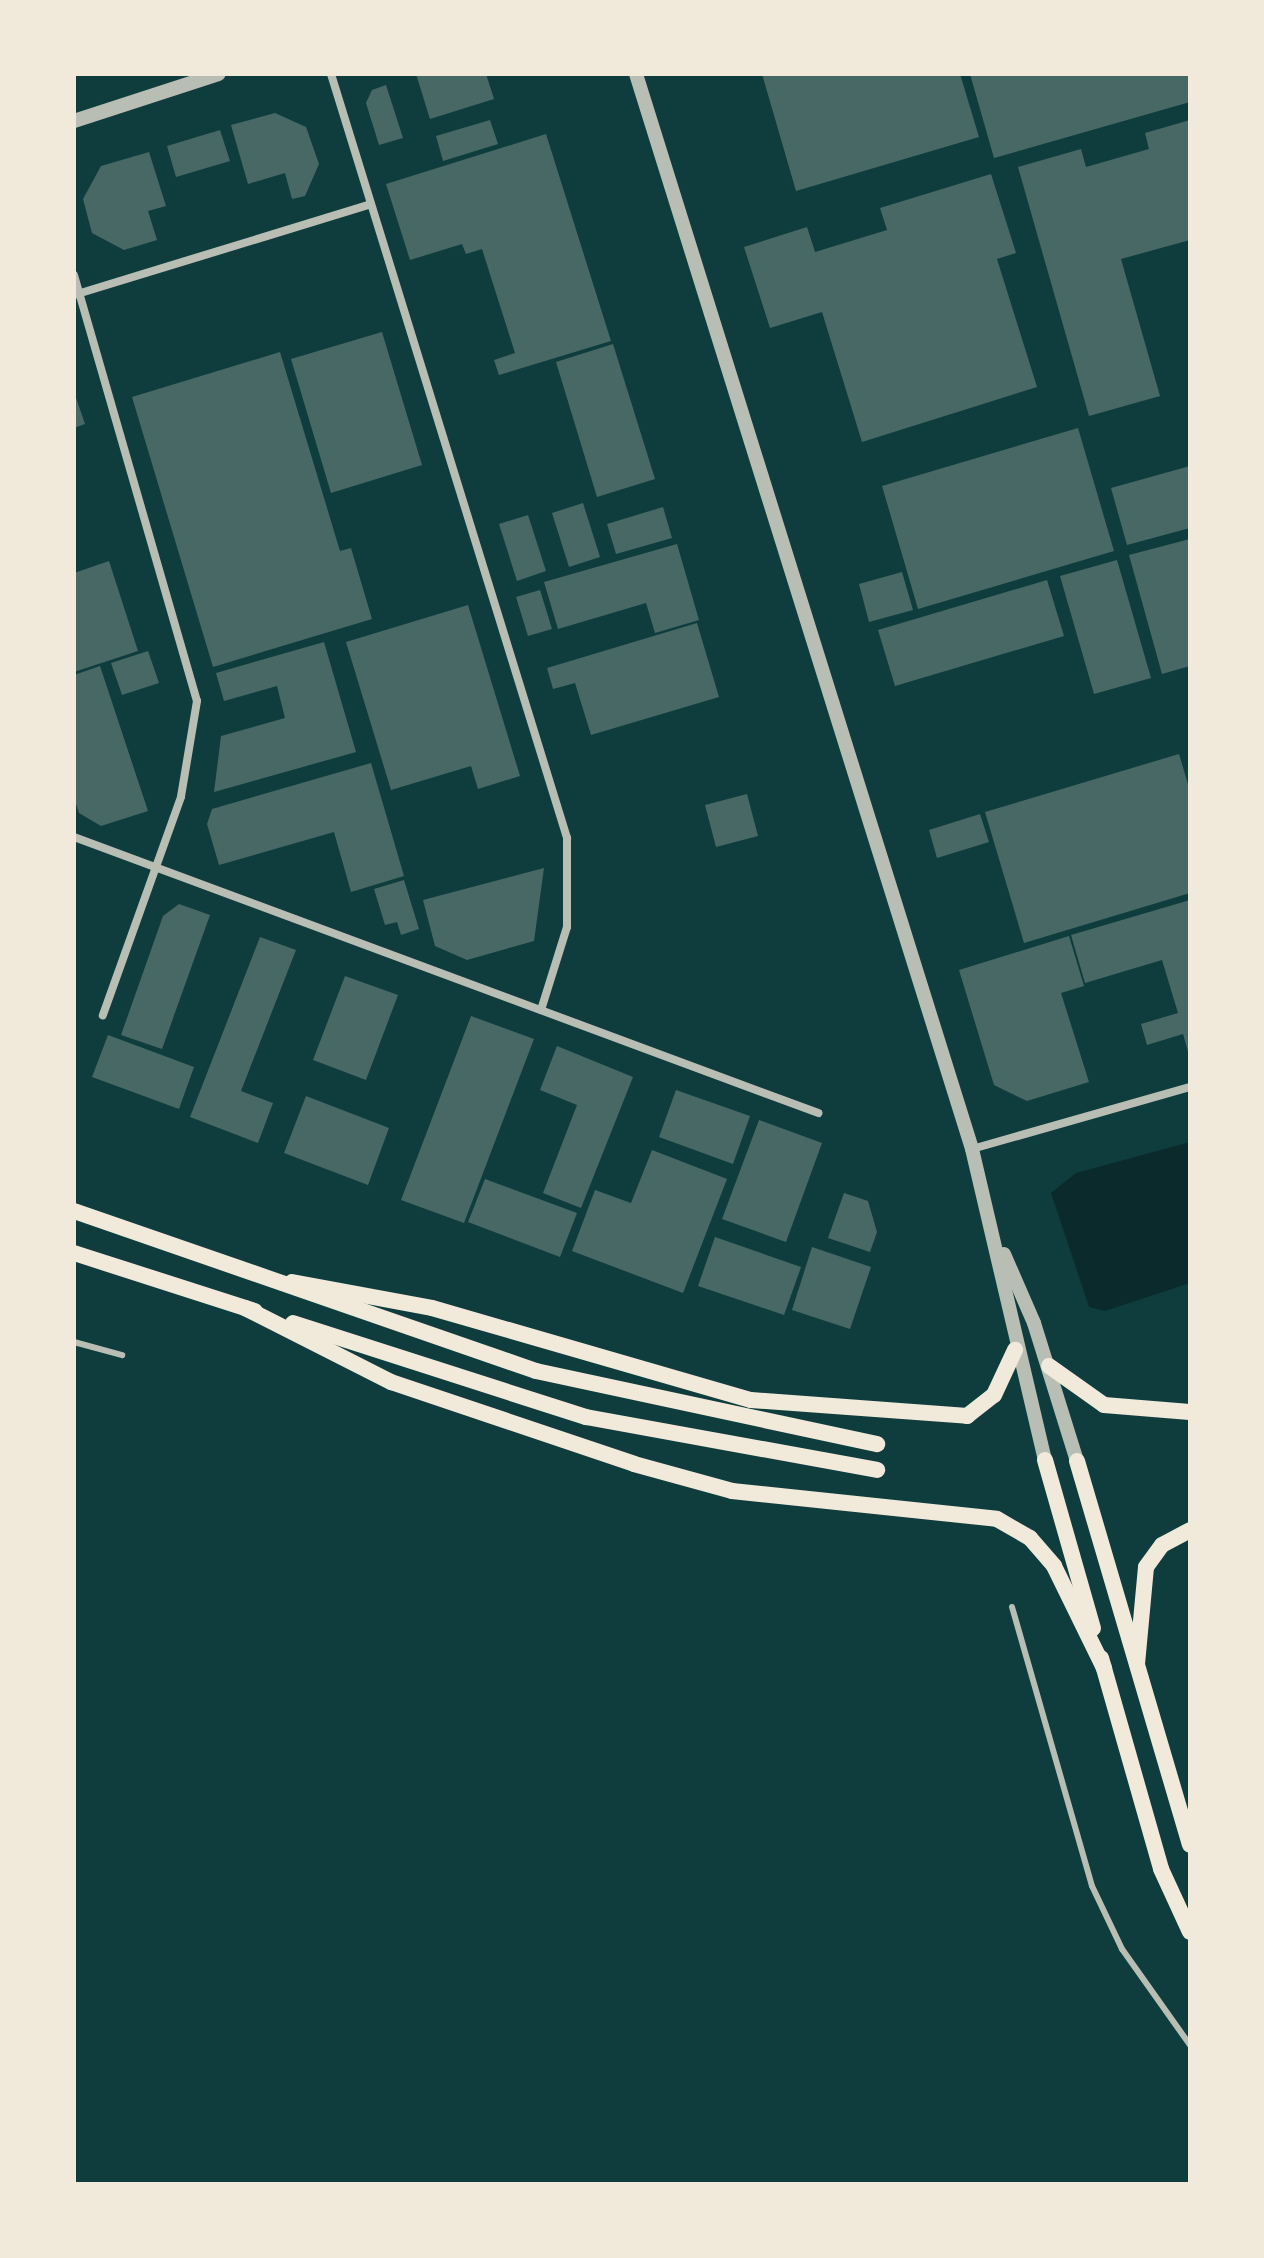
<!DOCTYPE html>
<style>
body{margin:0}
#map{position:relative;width:1264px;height:2258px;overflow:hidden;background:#0f3d3e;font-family:Literata,serif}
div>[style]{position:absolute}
.water>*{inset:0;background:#0a2a2b}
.building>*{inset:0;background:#486865}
.service>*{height:6px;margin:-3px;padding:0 3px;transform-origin:3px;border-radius:3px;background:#b8beb3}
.minor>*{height:8px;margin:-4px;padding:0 4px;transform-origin:4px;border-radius:4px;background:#b8beb3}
.tertiary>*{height:14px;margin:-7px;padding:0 7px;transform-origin:7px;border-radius:7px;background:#b8beb3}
.secondary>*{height:16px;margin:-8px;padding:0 8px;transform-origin:8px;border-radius:8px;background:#f1e9da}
span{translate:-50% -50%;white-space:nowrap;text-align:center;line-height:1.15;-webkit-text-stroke:8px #f1e9da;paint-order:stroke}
.frame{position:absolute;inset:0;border:76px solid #f1e9da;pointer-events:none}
</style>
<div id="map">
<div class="water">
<i style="clip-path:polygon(1190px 1142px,1190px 1283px,1105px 1311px,1089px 1307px,1051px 1193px,1076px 1173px)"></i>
</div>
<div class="building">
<i style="clip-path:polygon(416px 74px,486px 74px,494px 99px,430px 119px)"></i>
<i style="clip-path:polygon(762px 74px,960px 74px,979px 137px,796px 191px)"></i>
<i style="clip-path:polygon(970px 74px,1190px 74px,1190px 102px,994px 158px)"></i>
<i style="clip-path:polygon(386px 85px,403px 138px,379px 145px,366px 103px,372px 90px)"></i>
<i style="clip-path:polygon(275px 113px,306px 127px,319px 164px,305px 196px,292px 199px,285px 173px,248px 184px,231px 125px)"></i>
<i style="clip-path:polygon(490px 120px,498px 144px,443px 161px,436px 136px)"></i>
<i style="clip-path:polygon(1190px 120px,1190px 240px,1121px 259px,1160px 396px,1089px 416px,1018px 167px,1081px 149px,1086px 167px,1149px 149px,1145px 133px)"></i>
<i style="clip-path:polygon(220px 130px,230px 161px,176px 177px,167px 146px)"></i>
<i style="clip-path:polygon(546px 134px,611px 341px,499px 375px,494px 360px,515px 353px,482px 249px,466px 254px,462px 244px,410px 260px,386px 184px)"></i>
<i style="clip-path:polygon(149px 152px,166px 206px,148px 211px,157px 240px,124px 250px,92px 233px,83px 199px,101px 166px)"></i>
<i style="clip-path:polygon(991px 174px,1016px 253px,997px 259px,1037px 387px,862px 442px,822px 312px,770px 328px,744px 247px,807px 227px,815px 252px,887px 230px,880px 208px)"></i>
<i style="clip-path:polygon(382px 332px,422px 465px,331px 493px,291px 359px)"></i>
<i style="clip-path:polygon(613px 344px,655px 479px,597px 497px,556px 362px)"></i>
<i style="clip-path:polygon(280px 352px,340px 551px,351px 548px,372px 619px,213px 667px,132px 397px)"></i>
<i style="clip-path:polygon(74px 392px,85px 424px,74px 428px)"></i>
<i style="clip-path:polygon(1078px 428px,1114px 551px,918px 609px,882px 486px)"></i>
<i style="clip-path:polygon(1190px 466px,1190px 528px,1127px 545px,1111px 488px)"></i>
<i style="clip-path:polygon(583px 503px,600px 557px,569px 567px,552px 513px)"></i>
<i style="clip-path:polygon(663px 507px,672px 538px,616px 554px,607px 524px)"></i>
<i style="clip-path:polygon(528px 515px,546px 571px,517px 581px,499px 524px)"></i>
<i style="clip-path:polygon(1190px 539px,1190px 666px,1162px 674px,1129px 555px)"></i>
<i style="clip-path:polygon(677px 544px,699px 620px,655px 633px,646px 603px,558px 629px,544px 582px)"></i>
<i style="clip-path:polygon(1117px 560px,1151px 678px,1094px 694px,1060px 576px)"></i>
<i style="clip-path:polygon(109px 561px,138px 651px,74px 672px,74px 573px)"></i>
<i style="clip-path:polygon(902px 572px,913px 610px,869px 622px,859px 584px)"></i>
<i style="clip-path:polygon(1047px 580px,1064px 636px,895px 686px,878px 630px)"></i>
<i style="clip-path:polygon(540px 590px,552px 629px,528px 636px,516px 597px)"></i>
<i style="clip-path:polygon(468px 605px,520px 776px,478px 789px,471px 766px,391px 790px,346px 642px)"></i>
<i style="clip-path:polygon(697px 623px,719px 697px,591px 735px,575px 683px,553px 689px,547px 668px)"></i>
<i style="clip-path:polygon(324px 642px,356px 752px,214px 792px,221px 736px,285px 718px,277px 686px,224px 701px,216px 673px)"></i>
<i style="clip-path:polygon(148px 651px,159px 683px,122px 695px,111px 663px)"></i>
<i style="clip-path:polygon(100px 666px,148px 811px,101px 826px,79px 813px,74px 798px,74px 675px)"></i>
<i style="clip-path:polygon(1179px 754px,1190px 791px,1190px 893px,1024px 943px,985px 812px)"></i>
<i style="clip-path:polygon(371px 763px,404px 876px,351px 892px,334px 832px,219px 865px,207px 824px,212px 809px)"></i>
<i style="clip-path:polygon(747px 794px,758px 836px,716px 847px,705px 805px)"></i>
<i style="clip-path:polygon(980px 814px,989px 842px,937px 858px,929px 830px)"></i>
<i style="clip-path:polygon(544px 868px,534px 941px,467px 960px,435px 946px,423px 900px)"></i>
<i style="clip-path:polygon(404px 880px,419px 929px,401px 935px,397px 922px,385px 925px,374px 889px)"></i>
<i style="clip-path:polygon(1190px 900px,1190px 1055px,1189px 1055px,1183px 1034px,1147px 1045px,1141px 1024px,1178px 1013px,1162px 960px,1085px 983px,1071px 935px)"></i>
<i style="clip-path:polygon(179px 904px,210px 915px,162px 1049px,121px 1035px,163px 916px)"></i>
<i style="clip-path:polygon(1069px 936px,1084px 986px,1061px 993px,1089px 1082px,1027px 1101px,994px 1085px,959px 970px)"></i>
<i style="clip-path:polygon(260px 937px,296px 950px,241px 1091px,273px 1103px,258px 1143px,190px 1117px)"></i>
<i style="clip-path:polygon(345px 976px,398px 995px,366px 1080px,313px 1060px)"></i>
<i style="clip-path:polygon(471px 1016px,534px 1039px,464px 1223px,401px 1200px)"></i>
<i style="clip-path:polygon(108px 1035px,194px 1067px,179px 1109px,92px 1077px)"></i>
<i style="clip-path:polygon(557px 1046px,633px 1077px,581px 1208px,543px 1193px,577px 1105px,540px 1090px)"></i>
<i style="clip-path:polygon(676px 1090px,750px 1116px,733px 1164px,659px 1137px)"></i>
<i style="clip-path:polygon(306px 1096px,389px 1128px,368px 1185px,284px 1153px)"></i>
<i style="clip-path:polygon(759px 1120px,822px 1143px,786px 1242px,722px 1219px)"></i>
<i style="clip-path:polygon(652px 1150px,727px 1179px,683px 1293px,572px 1251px,595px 1190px,631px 1203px)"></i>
<i style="clip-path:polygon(485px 1179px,577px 1213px,560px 1257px,468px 1222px)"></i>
<i style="clip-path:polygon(844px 1193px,868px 1201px,877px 1232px,870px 1252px,828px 1238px)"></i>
<i style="clip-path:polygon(715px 1237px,801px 1267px,784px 1315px,698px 1286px)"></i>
<i style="clip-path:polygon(812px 1247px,871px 1267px,850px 1329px,792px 1310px)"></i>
</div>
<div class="service">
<i style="left:74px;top:1342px;width:50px;rotate:15.2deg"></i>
<i style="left:1012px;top:1607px;width:290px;rotate:74deg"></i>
<i style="left:1092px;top:1886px;width:70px;rotate:64.5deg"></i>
<i style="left:1122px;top:1949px;width:118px;rotate:54.7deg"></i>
</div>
<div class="minor">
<i style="left:331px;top:74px;width:800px;rotate:72.83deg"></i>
<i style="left:567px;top:838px;width:89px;rotate:90deg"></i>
<i style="left:567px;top:927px;width:87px;rotate:107.4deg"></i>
<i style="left:74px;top:275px;width:443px;rotate:73.9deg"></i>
<i style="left:197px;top:701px;width:97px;rotate:99.5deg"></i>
<i style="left:181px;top:797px;width:232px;rotate:109.7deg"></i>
<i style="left:74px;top:295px;width:308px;rotate:-17deg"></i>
<i style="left:74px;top:837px;width:794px;rotate:20.35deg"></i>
<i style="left:972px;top:1149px;width:227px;rotate:-15.9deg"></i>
</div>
<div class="tertiary">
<i style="left:636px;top:74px;width:1126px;rotate:72.64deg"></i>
<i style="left:972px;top:1149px;width:319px;rotate:76.8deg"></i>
<i style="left:74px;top:121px;width:152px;rotate:-18deg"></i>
<i style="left:1004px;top:1254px;width:75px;rotate:66.5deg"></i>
<i style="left:1034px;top:1323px;width:145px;rotate:72.7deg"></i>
</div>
<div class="secondary">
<i style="left:74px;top:1211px;width:489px;rotate:19.1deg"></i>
<i style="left:536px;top:1371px;width:349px;rotate:12.1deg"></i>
<i style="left:74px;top:1253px;width:190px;rotate:17.8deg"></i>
<i style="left:292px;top:1282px;width:142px;rotate:10.5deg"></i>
<i style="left:432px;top:1308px;width:332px;rotate:16.1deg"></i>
<i style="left:751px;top:1400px;width:217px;rotate:4.2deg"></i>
<i style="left:967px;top:1416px;width:34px;rotate:-38deg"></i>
<i style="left:994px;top:1395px;width:50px;rotate:-65deg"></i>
<i style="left:245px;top:1308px;width:164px;rotate:26.9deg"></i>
<i style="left:391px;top:1382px;width:256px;rotate:18.6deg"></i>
<i style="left:634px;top:1464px;width:102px;rotate:15.4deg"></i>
<i style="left:732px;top:1491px;width:266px;rotate:6deg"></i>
<i style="left:997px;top:1519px;width:38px;rotate:30deg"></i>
<i style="left:1030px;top:1538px;width:37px;rotate:49deg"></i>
<i style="left:1054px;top:1566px;width:114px;rotate:63.9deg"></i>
<i style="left:293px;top:1323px;width:308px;rotate:17.8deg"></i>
<i style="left:586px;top:1417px;width:296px;rotate:10.3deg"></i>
<i style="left:1049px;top:1366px;width:67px;rotate:35.3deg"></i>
<i style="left:1104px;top:1405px;width:86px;rotate:4.7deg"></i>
<i style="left:1045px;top:1460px;width:175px;rotate:74.1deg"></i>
<i style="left:1077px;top:1461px;width:400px;rotate:73.6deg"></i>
<i style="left:1101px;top:1658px;width:219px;rotate:74.1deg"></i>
<i style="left:1161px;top:1869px;width:69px;rotate:65.3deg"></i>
<i style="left:1137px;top:1664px;width:97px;rotate:-84.7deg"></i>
<i style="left:1146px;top:1567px;width:27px;rotate:-54deg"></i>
<i style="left:1162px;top:1545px;width:32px;rotate:-28deg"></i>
</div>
<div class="frame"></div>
</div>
